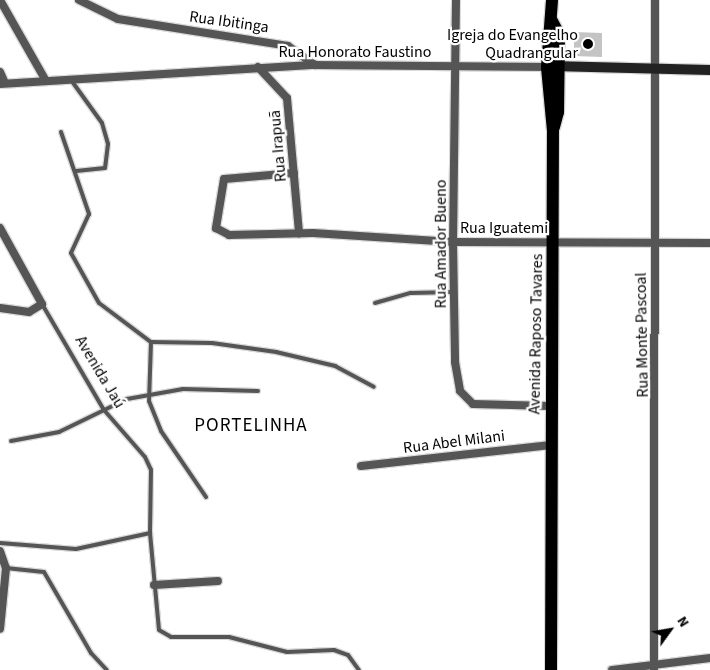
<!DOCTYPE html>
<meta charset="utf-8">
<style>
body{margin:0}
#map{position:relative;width:710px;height:670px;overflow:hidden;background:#fff;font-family:"Source Sans 3",sans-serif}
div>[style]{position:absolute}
.building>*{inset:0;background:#c4c4c4}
.roads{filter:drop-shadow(1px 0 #dbdbdb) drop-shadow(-1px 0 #dbdbdb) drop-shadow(0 1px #dbdbdb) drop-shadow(0 -1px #dbdbdb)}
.lane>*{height:4px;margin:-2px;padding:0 2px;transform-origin:2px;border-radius:2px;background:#555}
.street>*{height:8px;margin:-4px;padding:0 4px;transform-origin:4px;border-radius:4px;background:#555}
.secondary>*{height:10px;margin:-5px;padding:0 5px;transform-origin:5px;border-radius:5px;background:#222}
.primary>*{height:12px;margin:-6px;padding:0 6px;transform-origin:6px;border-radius:6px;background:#000}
.dots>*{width:14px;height:14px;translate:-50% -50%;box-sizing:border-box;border:2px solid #fff;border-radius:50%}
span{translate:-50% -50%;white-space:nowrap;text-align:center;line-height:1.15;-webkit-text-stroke:4.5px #fff;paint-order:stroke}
.street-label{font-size:16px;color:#000}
.poi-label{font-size:16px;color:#000}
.right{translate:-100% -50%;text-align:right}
.quarter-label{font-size:19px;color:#000;letter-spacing:1px}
.north{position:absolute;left:645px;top:605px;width:50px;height:50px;-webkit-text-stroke:4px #fff;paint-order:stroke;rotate:58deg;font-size:14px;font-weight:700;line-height:20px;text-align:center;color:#000}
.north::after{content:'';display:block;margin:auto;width:18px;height:22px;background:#000;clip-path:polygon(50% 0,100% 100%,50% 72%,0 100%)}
</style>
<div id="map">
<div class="building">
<i style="clip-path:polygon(574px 32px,602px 33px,602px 57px,574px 56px)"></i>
</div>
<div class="roads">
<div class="lane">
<i style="left:71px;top:80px;width:53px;rotate:54.2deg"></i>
<i style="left:102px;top:123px;width:22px;rotate:74deg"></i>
<i style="left:108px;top:144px;width:24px;rotate:97deg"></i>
<i style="left:105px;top:168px;width:29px;rotate:174deg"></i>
<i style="left:61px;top:132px;width:87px;rotate:71.1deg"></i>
<i style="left:89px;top:214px;width:43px;rotate:114.8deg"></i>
<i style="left:71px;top:253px;width:57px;rotate:60.8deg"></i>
<i style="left:99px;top:303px;width:65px;rotate:36.9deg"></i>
<i style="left:151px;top:342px;width:61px;rotate:0.9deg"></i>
<i style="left:212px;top:343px;width:65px;rotate:8deg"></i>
<i style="left:276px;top:352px;width:61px;rotate:13.3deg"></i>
<i style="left:335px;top:366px;width:44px;rotate:28.3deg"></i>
<i style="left:375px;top:303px;width:37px;rotate:-16deg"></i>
<i style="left:411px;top:293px;width:44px;rotate:-1.3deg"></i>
<i style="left:42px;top:304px;width:123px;rotate:59.7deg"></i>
<i style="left:104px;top:410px;width:62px;rotate:48.9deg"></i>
<i style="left:145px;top:457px;width:14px;rotate:65deg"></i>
<i style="left:151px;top:470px;width:63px;rotate:90.9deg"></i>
<i style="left:150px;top:533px;width:97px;rotate:84.7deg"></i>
<i style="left:159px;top:630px;width:14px;rotate:30deg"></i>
<i style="left:171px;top:637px;width:58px"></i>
<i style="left:229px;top:637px;width:60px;rotate:14.5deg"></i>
<i style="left:287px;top:652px;width:47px;rotate:-2.4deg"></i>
<i style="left:334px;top:650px;width:15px;rotate:20deg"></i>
<i style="left:348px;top:655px;width:19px;rotate:54deg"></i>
<i style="left:151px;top:342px;width:59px;rotate:91.9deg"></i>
<i style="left:149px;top:401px;width:32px;rotate:68deg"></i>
<i style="left:161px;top:431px;width:80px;rotate:55.7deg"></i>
<i style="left:11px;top:441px;width:49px;rotate:-10.6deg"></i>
<i style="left:59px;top:432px;width:76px;rotate:-25.9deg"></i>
<i style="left:127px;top:399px;width:57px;rotate:-10.1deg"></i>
<i style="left:183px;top:389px;width:75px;rotate:1.5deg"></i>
<i style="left:0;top:543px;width:76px;rotate:4.5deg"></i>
<i style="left:76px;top:549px;width:76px;rotate:-12.2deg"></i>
<i style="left:6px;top:568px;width:38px;rotate:6deg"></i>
<i style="left:44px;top:572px;width:94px;rotate:59.9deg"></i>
<i style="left:91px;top:653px;width:23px;rotate:47deg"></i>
</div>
<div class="street">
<i style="left:0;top:0;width:93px;rotate:60.4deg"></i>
<i style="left:79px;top:0;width:43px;rotate:26deg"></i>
<i style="left:118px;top:19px;width:172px;rotate:9deg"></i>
<i style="left:288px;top:46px;width:33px;rotate:35deg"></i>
<i style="left:456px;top:0;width:242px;rotate:90.7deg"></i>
<i style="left:453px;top:242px;width:120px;rotate:89deg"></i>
<i style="left:455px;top:362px;width:29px;rotate:80deg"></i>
<i style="left:460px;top:391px;width:18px;rotate:45deg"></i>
<i style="left:473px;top:404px;width:77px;rotate:1.5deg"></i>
<i style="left:258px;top:67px;width:42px;rotate:46.9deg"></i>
<i style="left:287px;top:98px;width:136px;rotate:84.9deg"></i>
<i style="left:0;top:72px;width:12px;rotate:66deg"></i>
<i style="left:0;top:84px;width:316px;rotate:-3.5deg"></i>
<i style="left:315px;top:65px;width:232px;rotate:0.5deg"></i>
<i style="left:294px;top:173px;width:70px;rotate:175.1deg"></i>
<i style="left:224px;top:179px;width:50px;rotate:99.3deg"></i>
<i style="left:216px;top:228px;width:15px;rotate:28deg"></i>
<i style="left:229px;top:235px;width:84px;rotate:-1.4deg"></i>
<i style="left:313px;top:233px;width:140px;rotate:3.7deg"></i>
<i style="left:453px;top:242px;width:257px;rotate:0.2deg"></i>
<i style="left:0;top:228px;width:87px;rotate:61.1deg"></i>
<i style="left:42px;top:304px;width:15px;rotate:148deg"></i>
<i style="left:29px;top:312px;width:29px;rotate:-172deg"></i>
<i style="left:361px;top:466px;width:191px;rotate:-6.3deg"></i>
<i style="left:0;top:551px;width:18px;rotate:71deg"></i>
<i style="left:6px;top:568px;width:61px;rotate:95.6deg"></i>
<i style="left:154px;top:585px;width:64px;rotate:-3.6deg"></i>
<i style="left:612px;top:670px;width:99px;rotate:-7deg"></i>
<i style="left:654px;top:670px;width:670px;rotate:-89.91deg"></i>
</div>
<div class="secondary">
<i style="left:551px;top:66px;width:159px;rotate:1.4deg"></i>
</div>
<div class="primary">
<i style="left:552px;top:21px;width:15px;rotate:62deg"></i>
<i style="left:559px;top:34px;width:78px;rotate:90.7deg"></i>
<i style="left:558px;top:112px;width:16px;rotate:105deg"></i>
<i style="left:551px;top:670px;width:539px;rotate:-89.79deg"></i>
<i style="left:553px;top:131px;width:64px;rotate:-95.4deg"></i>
<i style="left:547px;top:67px;width:67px;rotate:-85.7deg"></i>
</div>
</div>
<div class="dots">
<i style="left:588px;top:44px;background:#000"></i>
</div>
<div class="street-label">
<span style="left:229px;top:22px;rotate:8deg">Rua Ibitinga</span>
<span style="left:355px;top:52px">Rua Honorato Faustino</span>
<span style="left:278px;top:146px;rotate:-95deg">Rua Irapuã</span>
<span style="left:504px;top:228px">Rua Iguatemi</span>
<span style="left:441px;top:244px;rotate:-90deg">Rua Amador Bueno</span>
<span style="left:536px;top:334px;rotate:-89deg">Avenida Raposo Tavares</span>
<span style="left:642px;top:335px;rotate:-91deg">Rua Monte Pascoal</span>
<span style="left:100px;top:372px;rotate:59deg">Avenida Jaú</span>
<span style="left:454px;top:442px;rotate:-7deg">Rua Abel Milani</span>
</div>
<div class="poi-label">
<span class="right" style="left:578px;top:44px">Igreja do Evangelho<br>Quadrangular</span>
</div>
<div class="quarter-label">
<span style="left:251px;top:426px">PORTELINHA</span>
</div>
<div class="north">N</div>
</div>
